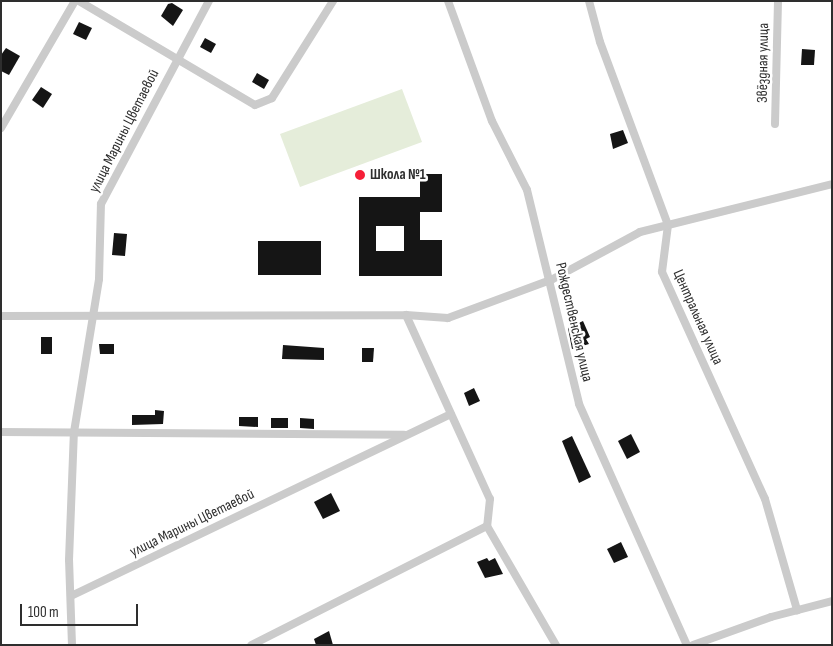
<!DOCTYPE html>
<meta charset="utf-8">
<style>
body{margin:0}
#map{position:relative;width:833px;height:646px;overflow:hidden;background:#fff;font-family:"Sofia Sans Condensed",sans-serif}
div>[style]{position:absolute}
.green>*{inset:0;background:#e5edda}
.building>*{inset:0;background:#151515}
.street>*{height:8px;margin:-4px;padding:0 4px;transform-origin:4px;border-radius:4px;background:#cbcbcb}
.dots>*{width:14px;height:14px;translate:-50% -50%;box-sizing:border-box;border:2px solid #fff;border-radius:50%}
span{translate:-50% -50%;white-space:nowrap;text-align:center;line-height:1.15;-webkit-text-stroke:5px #fff;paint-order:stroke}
.street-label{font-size:15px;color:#2e2e2e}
.poi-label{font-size:15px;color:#2e2e2e;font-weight:700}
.left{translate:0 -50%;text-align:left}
.frame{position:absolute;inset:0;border:2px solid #2e2e2e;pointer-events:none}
.scale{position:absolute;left:20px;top:604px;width:118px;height:22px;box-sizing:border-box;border:2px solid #2e2e2e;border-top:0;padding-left:6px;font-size:15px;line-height:18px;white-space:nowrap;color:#2e2e2e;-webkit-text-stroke:4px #fff;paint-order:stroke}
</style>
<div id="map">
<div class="green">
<i style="clip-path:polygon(402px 89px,422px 142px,300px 187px,280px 134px)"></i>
</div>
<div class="building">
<i style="clip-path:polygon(172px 3px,183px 10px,173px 26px,161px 16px,168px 4px)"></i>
<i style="clip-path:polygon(79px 22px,92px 28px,86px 40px,73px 34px)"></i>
<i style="clip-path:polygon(205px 38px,216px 44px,211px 53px,200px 47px)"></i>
<i style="clip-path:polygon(6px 48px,20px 56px,9px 75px,1px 71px,1px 55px)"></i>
<i style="clip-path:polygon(802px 49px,815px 50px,814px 65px,801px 65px)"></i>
<i style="clip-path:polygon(257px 73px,269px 80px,264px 89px,252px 82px)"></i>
<i style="clip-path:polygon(41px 87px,52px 94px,43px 108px,32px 100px)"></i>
<i style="clip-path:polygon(623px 130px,628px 143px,613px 149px,610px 134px)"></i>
<i style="clip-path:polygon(evenodd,420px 174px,442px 174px,442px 212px,420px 212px,420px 240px,442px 240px,442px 276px,359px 276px,359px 197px,420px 197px,420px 174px,376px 226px,404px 226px,404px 251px,376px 251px,376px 226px)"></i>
<i style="clip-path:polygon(114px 233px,127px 234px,125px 256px,112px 255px)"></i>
<i style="clip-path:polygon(258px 241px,321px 241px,321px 275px,258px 275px)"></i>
<i style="clip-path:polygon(583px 321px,590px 337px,586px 339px,589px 344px,572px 349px,568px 328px)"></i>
<i style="clip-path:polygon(41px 337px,52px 337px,52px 354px,41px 354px)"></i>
<i style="clip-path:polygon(99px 344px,114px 344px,114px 354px,100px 354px)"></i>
<i style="clip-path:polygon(283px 345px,324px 348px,324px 360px,282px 359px)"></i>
<i style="clip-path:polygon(362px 348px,374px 348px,373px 362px,362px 362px)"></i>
<i style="clip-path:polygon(474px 388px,480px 401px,469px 406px,464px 393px)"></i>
<i style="clip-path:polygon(155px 410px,164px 411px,163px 424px,132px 425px,132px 415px,155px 415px)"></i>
<i style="clip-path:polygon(239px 417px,258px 417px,258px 427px,239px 426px)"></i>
<i style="clip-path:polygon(271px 418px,288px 418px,288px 428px,271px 428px)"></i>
<i style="clip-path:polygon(300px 418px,314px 419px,314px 429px,300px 428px)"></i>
<i style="clip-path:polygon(631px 434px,640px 452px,627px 459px,618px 441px)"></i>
<i style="clip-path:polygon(572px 436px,591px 477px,579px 483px,562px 441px)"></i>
<i style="clip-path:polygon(331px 493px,340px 511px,323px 519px,314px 502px)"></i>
<i style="clip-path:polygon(621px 542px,628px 557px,614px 563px,607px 549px)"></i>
<i style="clip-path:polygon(487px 558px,489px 561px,495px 558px,503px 574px,485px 578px,477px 562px)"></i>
<i style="clip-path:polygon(329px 631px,333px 645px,316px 645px,314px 639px)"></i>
</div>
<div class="street">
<i style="left:79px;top:1px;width:204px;rotate:30.6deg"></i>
<i style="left:255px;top:105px;width:18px;rotate:-22deg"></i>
<i style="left:272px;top:98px;width:115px;rotate:-57.8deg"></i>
<i style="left:448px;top:1px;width:128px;rotate:69.9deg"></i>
<i style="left:492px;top:121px;width:77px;rotate:63.1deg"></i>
<i style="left:527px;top:190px;width:220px;rotate:76.3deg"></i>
<i style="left:579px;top:404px;width:264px;rotate:65.9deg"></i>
<i style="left:589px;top:1px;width:42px;rotate:75deg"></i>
<i style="left:600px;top:42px;width:195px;rotate:69.6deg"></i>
<i style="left:668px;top:225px;width:47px;rotate:97.3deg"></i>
<i style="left:662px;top:272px;width:249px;rotate:65.6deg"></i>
<i style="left:765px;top:499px;width:116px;rotate:73.9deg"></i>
<i style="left:775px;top:124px;width:123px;rotate:-88.6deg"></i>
<i style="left:1px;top:128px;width:147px;rotate:-59.8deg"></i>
<i style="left:406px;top:315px;width:42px;rotate:4.1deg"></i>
<i style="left:448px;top:318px;width:110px;rotate:-20.3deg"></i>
<i style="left:551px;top:280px;width:101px;rotate:-28.3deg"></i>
<i style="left:640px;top:232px;width:198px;rotate:-14deg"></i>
<i style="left:1px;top:316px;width:405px;rotate:-0.1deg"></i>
<i style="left:406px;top:315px;width:202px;rotate:65.5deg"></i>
<i style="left:490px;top:499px;width:27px;rotate:96deg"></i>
<i style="left:487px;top:526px;width:264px;rotate:153.2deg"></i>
<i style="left:1px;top:432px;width:403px;rotate:0.4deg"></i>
<i style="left:487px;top:526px;width:138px;rotate:59.9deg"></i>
<i style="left:71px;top:596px;width:421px;rotate:-25.6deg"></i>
<i style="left:72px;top:645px;width:85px;rotate:-92deg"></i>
<i style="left:69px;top:560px;width:128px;rotate:-87.8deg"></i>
<i style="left:74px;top:432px;width:155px;rotate:-80.7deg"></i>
<i style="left:99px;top:279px;width:75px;rotate:-88.5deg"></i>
<i style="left:101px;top:204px;width:230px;rotate:-62deg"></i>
<i style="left:693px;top:645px;width:83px;rotate:-19.7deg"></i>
<i style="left:771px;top:617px;width:63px;rotate:-14.7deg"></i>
</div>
<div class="dots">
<i style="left:360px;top:175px;background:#f61f38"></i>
</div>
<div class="street-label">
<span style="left:763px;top:63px;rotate:-89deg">Звёздная улица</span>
<span style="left:124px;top:131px;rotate:-63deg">улица Марины Цветаевой</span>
<span style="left:698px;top:317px;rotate:66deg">Центральная улица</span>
<span style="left:574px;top:322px;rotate:77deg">Рождественская улица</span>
<span style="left:192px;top:523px;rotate:-26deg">улица Марины Цветаевой</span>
</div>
<div class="poi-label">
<span class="left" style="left:370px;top:175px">Школа №1</span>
</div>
<div class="frame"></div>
<div class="scale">100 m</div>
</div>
